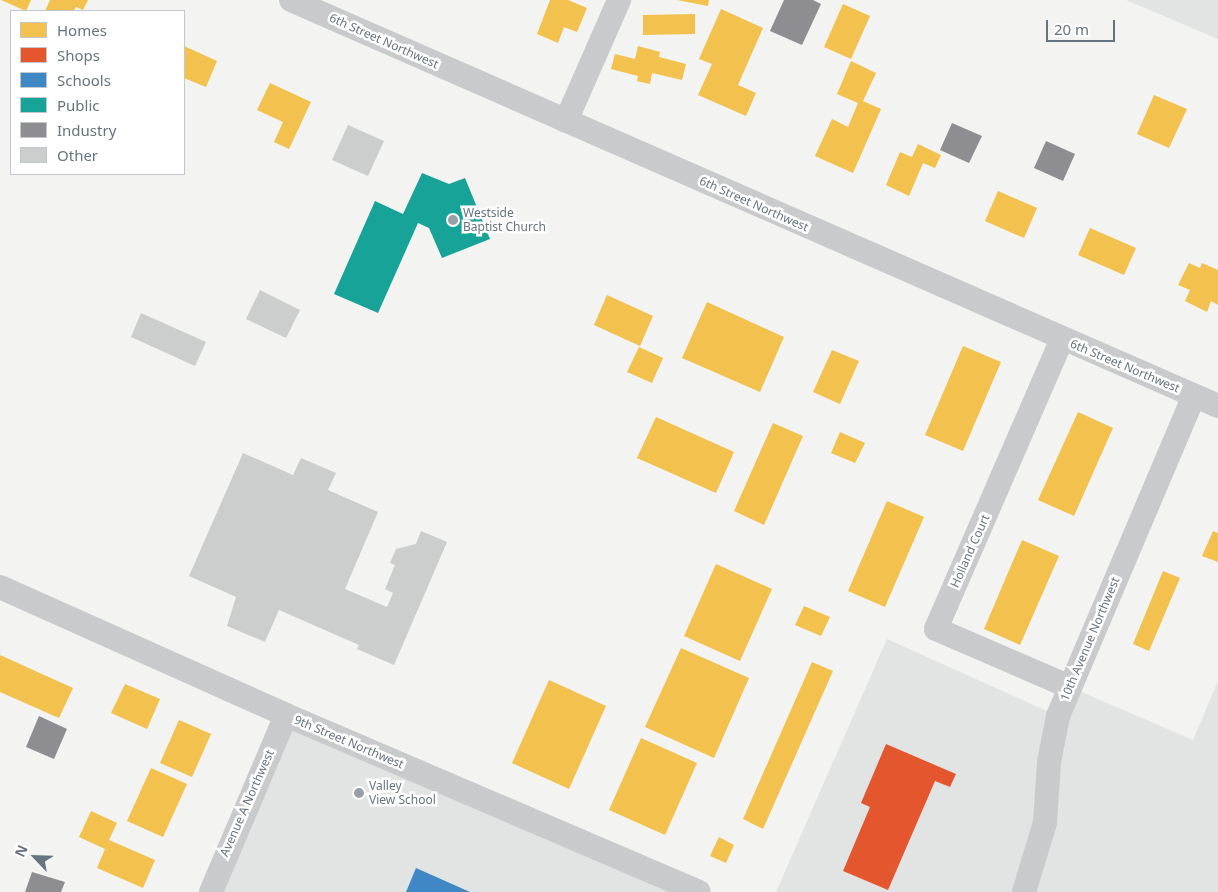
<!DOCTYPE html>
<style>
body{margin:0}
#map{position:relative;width:1218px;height:892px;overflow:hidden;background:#f3f3f2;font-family:"Noto Sans",sans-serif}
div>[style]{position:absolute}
.built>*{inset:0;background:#e2e3e3}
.homes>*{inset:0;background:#f2c14e}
.shops>*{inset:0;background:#e4572e}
.schools>*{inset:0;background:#3f88c5}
.public>*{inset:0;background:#17a398}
.industry>*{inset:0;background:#8d8d92}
.building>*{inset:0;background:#cccdcd}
.minor>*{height:24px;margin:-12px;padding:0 12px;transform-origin:12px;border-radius:12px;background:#c9cacb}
.dots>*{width:14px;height:14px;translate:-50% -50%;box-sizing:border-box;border:2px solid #fff;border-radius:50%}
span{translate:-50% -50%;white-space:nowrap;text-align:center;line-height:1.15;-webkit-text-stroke:5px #fff;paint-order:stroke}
.street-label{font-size:12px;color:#66747f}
.poi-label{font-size:12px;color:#66747f}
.left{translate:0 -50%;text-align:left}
.legend{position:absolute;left:10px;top:10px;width:175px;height:165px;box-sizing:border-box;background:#fff;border:1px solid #c2c7cc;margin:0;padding:6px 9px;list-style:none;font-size:15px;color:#66747f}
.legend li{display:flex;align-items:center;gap:10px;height:25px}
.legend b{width:25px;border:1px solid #c2c7cc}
.north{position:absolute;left:10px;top:832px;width:50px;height:50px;-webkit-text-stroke:4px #fff;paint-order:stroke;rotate:294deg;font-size:14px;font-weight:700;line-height:20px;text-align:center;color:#66747f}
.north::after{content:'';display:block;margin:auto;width:18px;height:22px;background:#66747f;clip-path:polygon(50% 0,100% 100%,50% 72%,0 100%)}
.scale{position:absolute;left:1046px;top:20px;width:69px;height:22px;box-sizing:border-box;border:2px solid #66747f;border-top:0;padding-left:6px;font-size:15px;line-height:18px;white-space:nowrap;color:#66747f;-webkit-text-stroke:4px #fff;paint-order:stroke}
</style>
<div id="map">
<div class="built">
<i style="clip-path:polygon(1126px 0,1218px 0,1218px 39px)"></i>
<i style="clip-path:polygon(887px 639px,1058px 716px,1070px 687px,1193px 740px,1218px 681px,1218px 892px,776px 892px)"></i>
<i style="clip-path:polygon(286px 715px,699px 892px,213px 892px)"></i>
</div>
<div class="homes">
<i style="clip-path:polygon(1px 0,31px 0,26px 11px)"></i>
<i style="clip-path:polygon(50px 0,88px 0,83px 10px,76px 7px,74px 11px,45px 11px)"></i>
<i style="clip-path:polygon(550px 0,568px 0,587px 8px,577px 32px,564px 27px,558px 43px,537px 34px)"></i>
<i style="clip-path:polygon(677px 0,709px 0,708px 6px)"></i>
<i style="clip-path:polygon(843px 4px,870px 16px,851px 59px,824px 47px)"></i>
<i style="clip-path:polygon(721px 9px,763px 28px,738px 85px,756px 93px,746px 116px,698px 95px,712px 64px,699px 59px)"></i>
<i style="clip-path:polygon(695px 14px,695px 34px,643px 35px,643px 15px)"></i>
<i style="clip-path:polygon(184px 46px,217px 61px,206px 87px,184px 78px)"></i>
<i style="clip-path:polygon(638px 46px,660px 52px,659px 57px,686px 64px,682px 80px,652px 73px,650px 84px,637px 81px,638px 76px,611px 69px,615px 54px,635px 59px)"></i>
<i style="clip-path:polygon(851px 61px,876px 73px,863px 101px,881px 109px,853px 173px,815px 156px,832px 119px,848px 127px,858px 103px,837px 94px)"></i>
<i style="clip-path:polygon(270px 83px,311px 102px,289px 149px,274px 142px,283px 122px,257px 110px)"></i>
<i style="clip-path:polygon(1154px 95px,1187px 109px,1169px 148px,1137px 134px)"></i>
<i style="clip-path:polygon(918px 144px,941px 155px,935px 168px,923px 163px,909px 196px,886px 185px,900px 152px,912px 157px)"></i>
<i style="clip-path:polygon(998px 191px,1037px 208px,1024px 238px,985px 221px)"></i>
<i style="clip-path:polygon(1090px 228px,1136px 248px,1124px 275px,1078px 255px)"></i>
<i style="clip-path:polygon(1189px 263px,1200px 268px,1202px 263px,1218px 270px,1218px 305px,1211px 301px,1207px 312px,1185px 301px,1190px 290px,1178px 285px)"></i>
<i style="clip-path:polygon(607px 295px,653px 316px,640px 346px,594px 325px)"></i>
<i style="clip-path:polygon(707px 302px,784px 337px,760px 392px,682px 358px)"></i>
<i style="clip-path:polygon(963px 346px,1001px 362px,963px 451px,925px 435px)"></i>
<i style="clip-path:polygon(639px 347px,663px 358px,652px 383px,627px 372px)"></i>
<i style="clip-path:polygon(832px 350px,859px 361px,840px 404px,813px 392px)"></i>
<i style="clip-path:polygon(1078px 412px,1113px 428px,1074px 516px,1038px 500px)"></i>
<i style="clip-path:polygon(656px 417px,734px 452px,716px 493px,637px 458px)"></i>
<i style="clip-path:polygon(773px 423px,803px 436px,764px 525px,734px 511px)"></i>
<i style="clip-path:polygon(840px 432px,865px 443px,855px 463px,831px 453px)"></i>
<i style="clip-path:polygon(887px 501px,924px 517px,885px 607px,848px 591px)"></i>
<i style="clip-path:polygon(1213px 531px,1218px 533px,1218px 562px,1202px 556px)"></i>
<i style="clip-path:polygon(1022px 540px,1059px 556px,1020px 645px,984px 629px)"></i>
<i style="clip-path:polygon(716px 564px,772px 589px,740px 661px,684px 636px)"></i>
<i style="clip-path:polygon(1163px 571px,1180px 578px,1149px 651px,1133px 644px)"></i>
<i style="clip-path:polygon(804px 606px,830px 617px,821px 636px,795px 625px)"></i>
<i style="clip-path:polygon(681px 648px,749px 678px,714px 758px,645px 727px)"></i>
<i style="clip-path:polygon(0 655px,73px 688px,59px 718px,0 692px)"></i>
<i style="clip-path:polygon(812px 662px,833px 671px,763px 829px,743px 819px)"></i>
<i style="clip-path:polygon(549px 680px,606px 706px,569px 789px,512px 763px)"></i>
<i style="clip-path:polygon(125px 684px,160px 699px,147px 729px,111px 713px)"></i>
<i style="clip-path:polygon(179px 720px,211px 734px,192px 777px,160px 763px)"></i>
<i style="clip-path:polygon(641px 738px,697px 763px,665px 835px,609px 810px)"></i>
<i style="clip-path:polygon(151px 768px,187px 784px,163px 837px,127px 821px)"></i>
<i style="clip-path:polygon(91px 811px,117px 823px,109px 840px,155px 860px,143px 888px,97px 868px,105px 849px,79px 837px)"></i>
<i style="clip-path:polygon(719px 837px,734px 845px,726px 863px,710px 856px)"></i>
</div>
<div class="shops">
<i style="clip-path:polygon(886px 744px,956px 774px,950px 787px,935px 781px,888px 890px,843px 871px,870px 807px,861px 803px)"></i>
</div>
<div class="schools">
<i style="clip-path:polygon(416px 868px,470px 892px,406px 892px)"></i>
</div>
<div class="public">
<i style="clip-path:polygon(422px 173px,449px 184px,465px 178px,490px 239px,442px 258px,429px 228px,418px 223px,378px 313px,334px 294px,375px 201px,403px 214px)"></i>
</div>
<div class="industry">
<i style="clip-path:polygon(784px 0,813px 0,821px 4px,802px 45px,770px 31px)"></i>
<i style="clip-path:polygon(952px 123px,982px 136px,969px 163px,940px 150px)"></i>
<i style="clip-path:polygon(1046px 141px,1075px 154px,1063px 181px,1034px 168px)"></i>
<i style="clip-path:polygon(39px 716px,67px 729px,54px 759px,26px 747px)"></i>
<i style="clip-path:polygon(32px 872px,65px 882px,61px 892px,25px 892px)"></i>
</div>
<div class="building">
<i style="clip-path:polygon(348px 125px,384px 141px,368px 176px,332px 160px)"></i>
<i style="clip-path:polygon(260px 290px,300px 310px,286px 338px,246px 319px)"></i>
<i style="clip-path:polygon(141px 313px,206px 342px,195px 366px,131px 337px)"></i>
<i style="clip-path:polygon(243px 453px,293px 475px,301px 458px,336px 473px,328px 490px,378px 512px,345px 589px,387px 607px,393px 593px,385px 589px,395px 565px,390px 563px,396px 549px,416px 544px,421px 531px,447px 542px,394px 665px,357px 649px,359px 645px,279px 610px,265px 642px,227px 626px,236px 597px,189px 576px)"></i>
</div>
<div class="minor">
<i style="left:291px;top:0;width:1012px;rotate:23.65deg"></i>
<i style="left:566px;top:121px;width:132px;rotate:-66.3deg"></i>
<i style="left:1062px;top:339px;width:316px;rotate:113.5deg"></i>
<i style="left:936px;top:629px;width:146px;rotate:23.4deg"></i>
<i style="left:0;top:587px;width:313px;rotate:24.1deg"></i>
<i style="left:286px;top:715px;width:449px;rotate:23.2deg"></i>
<i style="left:211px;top:892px;width:192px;rotate:-67deg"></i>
<i style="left:1024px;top:892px;width:72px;rotate:-73.1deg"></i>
<i style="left:1045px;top:823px;width:61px;rotate:-86.2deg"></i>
<i style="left:1049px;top:762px;width:47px;rotate:-78.9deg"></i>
<i style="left:1058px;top:716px;width:348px;rotate:-67deg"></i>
</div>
<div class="dots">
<i style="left:453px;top:220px;background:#97a0a7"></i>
<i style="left:359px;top:793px;background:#97a0a7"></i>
</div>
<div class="street-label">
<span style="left:384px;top:41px;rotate:24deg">6th Street Northwest</span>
<span style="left:754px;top:204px;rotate:24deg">6th Street Northwest</span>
<span style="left:1125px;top:366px;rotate:23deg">6th Street Northwest</span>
<span style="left:970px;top:551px;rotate:-66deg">Holland Court</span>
<span style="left:1090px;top:639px;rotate:-67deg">10th Avenue Northwest</span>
<span style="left:349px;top:742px;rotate:23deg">9th Street Northwest</span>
<span style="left:247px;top:803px;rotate:-66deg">Avenue A Northwest</span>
</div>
<div class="poi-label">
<span class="left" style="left:463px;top:220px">Westside<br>Baptist Church</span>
<span class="left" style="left:369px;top:793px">Valley<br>View School</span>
</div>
<ul class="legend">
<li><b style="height:14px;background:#f2c14e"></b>Homes</li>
<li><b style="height:14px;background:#e4572e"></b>Shops</li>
<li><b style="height:14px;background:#3f88c5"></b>Schools</li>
<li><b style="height:14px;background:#17a398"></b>Public</li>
<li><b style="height:14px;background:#8d8d92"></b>Industry</li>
<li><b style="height:14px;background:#cccdcd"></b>Other</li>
</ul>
<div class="north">N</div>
<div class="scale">20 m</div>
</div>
